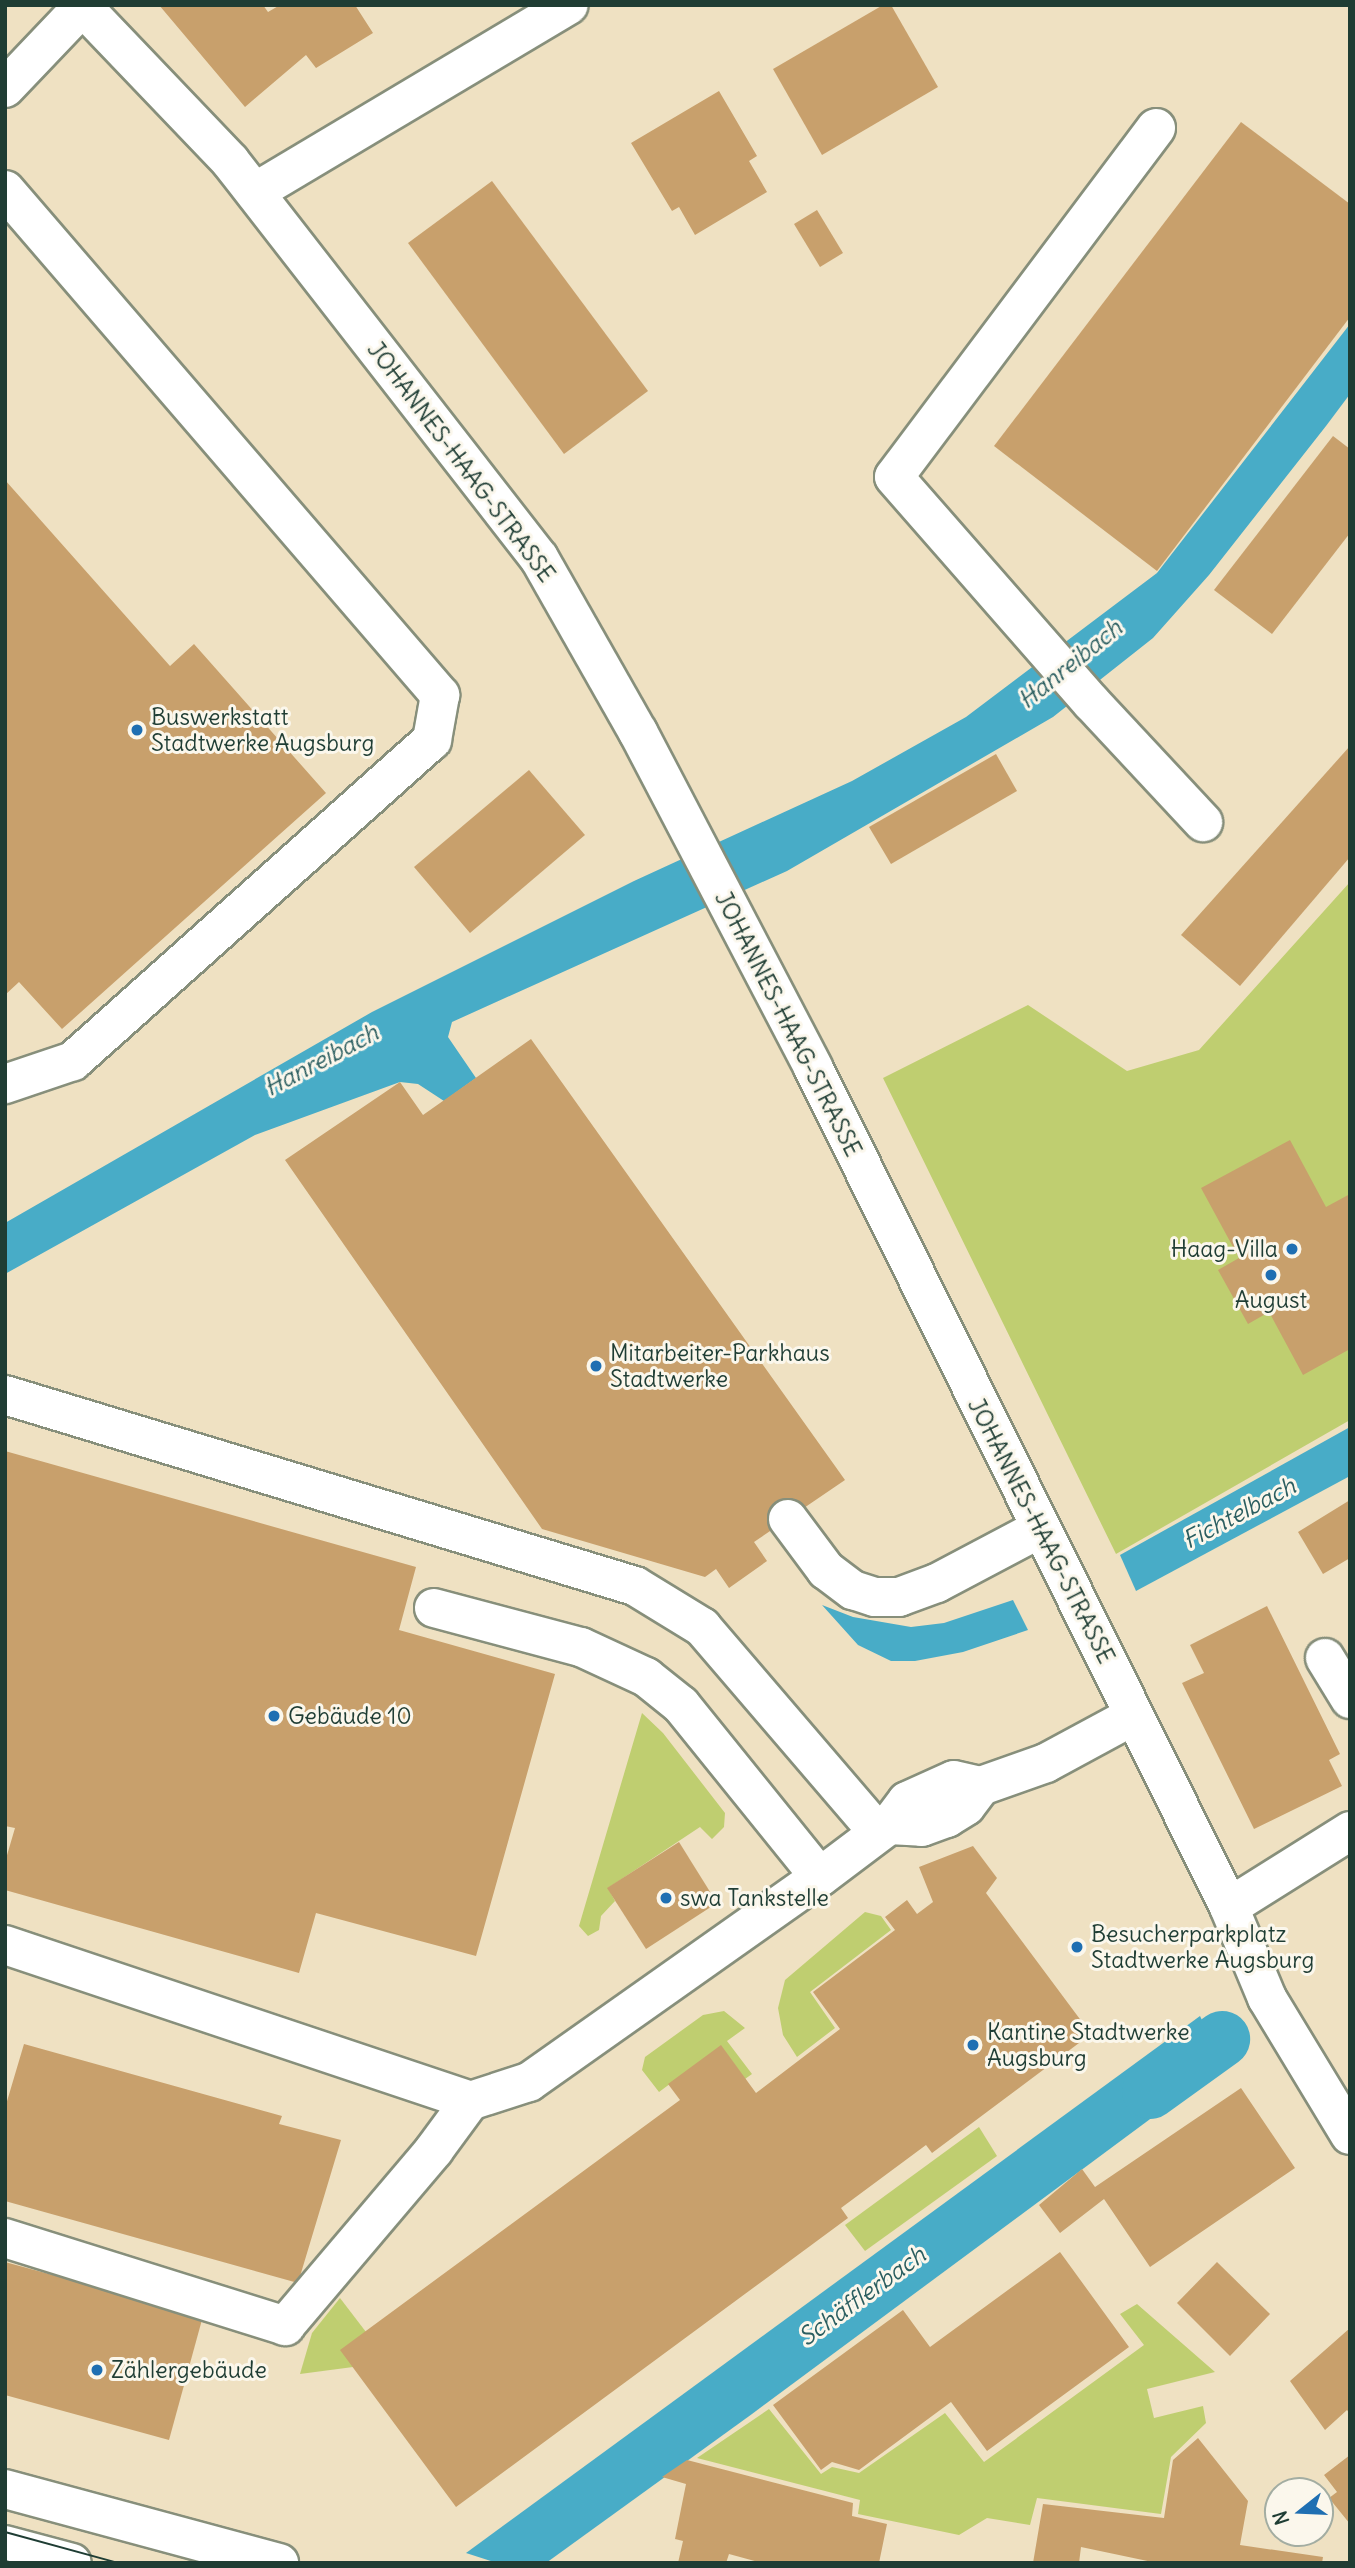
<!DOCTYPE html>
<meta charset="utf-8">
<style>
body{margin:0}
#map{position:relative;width:1355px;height:2568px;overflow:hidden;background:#efe1c2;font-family:Delius,sans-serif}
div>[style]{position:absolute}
.green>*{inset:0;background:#bfce70}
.water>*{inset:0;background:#48acc7}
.canal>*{height:56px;margin:-28px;padding:0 28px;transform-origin:28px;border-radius:28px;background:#48acc7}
.building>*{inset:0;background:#c8a06c}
.roads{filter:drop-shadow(2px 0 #878f7b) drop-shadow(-2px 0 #878f7b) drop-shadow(0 2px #878f7b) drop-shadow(0 -2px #878f7b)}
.minor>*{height:38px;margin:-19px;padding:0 19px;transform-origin:19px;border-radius:19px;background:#fff}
.tram>*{height:2px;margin:-1px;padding:0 1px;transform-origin:1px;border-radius:1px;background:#1f3d34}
.dots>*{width:19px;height:19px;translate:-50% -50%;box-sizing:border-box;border:4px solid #fbf7ec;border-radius:50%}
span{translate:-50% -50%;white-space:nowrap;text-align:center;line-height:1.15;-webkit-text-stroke:6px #fbf7ec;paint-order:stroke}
.street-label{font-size:23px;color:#1f3d34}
.poi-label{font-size:23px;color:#1f3d34}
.left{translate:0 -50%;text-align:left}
.right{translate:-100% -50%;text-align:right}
.water-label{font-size:24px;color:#2b5e60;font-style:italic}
.frame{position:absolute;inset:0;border:7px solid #1f3d34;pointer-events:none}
.north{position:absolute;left:1264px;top:2477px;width:70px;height:70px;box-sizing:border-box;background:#fbf7ec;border:2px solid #a3ada2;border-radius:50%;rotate:252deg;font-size:19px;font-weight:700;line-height:28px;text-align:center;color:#1f3d34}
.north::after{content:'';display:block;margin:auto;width:24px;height:32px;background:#1f6fb2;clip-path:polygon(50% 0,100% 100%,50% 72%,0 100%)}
</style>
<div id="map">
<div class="green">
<i style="clip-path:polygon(1350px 882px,1350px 1420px,1116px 1554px,883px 1078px,1028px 1005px,1127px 1071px,1199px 1050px)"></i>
<i style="clip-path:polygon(642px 1713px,663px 1733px,725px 1813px,724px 1827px,712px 1839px,700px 1827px,608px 1888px,615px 1901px,601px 1916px,599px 1930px,588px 1936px,579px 1926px)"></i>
<i style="clip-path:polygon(865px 1912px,881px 1916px,891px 1930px,810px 1992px,835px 2028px,797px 2057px,783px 2035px,778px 2008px,785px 1980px)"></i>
<i style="clip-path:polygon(724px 2011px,745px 2028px,727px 2041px,752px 2074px,745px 2079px,721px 2046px,659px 2092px,642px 2070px,645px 2057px,703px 2015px)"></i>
<i style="clip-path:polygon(979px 2127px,997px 2156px,865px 2251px,845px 2225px)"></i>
<i style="clip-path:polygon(340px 2298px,366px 2332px,353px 2367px,300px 2374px,312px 2333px)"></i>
<i style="clip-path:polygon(1137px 2304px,1215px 2372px,1147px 2389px,1154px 2418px,1203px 2406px,1206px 2423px,1171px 2457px,1161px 2514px,1037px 2498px,1030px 2525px,987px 2518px,959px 2535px,858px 2514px,860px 2500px,697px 2458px,769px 2409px,821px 2474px,832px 2467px,859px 2473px,945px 2413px,984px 2462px,1144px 2345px,1120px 2314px)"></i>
</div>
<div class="water">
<i style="clip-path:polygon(1350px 324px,1350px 394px,1326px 426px,1209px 575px,1153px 638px,1053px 717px,787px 871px,452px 1022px,448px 1037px,476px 1078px,444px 1101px,418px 1084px,400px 1082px,255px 1135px,5px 1274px,5px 1223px,372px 1012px,634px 881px,852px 781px,966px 717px,1157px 573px)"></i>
<i style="clip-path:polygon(1350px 1427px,1350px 1476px,1136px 1591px,1120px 1555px)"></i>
<i style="clip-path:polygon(1013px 1600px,1028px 1630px,963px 1652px,915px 1661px,891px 1661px,858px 1645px,822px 1605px,853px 1617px,911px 1627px,944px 1623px)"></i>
<i style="clip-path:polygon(1200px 2016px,1223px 2065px,752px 2414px,546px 2563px,497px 2563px,466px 2553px)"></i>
</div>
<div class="canal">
<i style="left:1150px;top:2091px;width:89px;rotate:-35.8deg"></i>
</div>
<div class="building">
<i style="clip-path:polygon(159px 5px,263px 5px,268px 12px,280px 5px,355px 5px,373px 33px,316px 68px,306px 55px,245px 107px)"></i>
<i style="clip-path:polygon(883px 5px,891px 5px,938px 87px,822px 155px,773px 69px)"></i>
<i style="clip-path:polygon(719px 91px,757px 156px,749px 161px,767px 192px,695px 235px,679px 207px,672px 211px,631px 143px)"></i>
<i style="clip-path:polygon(1241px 122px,1350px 204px,1350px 317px,1157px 571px,994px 446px)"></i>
<i style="clip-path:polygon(492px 181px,648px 391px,564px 454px,408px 243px)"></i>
<i style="clip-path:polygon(817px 210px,843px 253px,820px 267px,794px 224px)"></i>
<i style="clip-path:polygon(1333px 436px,1350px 449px,1350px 533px,1272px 634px,1214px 590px)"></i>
<i style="clip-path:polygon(5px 480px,170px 666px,194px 644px,326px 793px,62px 1029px,19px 982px,5px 995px)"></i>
<i style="clip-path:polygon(1350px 746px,1350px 857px,1240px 986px,1181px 935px)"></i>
<i style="clip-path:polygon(996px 754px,1017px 791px,891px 864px,869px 827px)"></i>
<i style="clip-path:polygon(529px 770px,585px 835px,470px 933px,414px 867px)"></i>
<i style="clip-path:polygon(531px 1039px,845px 1480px,754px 1542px,767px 1561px,729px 1588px,716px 1569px,705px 1577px,542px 1529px,285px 1160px,400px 1082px,423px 1115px)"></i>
<i style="clip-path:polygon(1290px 1140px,1326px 1207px,1350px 1194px,1350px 1349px,1303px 1375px,1269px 1312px,1248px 1324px,1218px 1270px,1239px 1258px,1201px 1188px)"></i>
<i style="clip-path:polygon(5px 1451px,416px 1567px,399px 1630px,555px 1674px,476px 1956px,316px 1913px,299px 1973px,5px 1890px,5px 1862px,15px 1828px,5px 1826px)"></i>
<i style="clip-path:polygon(1350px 1500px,1350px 1558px,1323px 1574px,1298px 1532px)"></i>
<i style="clip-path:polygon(1267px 1606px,1340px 1754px,1329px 1760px,1342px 1786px,1254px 1829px,1182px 1683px,1204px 1673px,1190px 1645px)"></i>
<i style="clip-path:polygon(679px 1842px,717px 1903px,646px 1949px,607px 1888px)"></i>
<i style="clip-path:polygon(973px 1846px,997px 1878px,986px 1893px,1091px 2034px,932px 2153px,926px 2145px,841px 2208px,848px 2218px,456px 2507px,340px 2350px,680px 2100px,668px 2084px,721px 2045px,756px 2093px,840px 2029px,813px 1992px,895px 1930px,885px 1917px,907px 1900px,917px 1914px,933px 1902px,919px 1867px)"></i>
<i style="clip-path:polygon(24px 2044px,282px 2116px,279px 2124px,341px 2140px,298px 2283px,5px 2201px,5px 2108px)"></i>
<i style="clip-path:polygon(1241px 2088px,1295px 2168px,1150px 2267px,1104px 2199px,1060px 2233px,1039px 2205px,1082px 2169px,1095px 2187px)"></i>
<i style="clip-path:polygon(1060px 2252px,1129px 2347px,987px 2451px,951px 2402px,859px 2470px,832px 2462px,821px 2470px,773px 2405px,903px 2310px,930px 2347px)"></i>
<i style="clip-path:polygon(5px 2262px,203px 2316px,169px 2440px,5px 2395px)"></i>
<i style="clip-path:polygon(1217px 2262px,1270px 2314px,1230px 2356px,1177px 2303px)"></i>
<i style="clip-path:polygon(1350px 2328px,1350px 2414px,1347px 2410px,1325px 2430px,1290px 2381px)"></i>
<i style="clip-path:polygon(1198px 2438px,1248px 2501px,1240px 2545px,1323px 2557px,1322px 2563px,1157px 2563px,1081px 2547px,1079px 2563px,1033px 2563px,1043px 2504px,1164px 2518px,1173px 2460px)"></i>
<i style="clip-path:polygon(1350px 2455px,1350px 2524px,1329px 2498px,1337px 2492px,1324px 2475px)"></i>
<i style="clip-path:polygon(687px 2460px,853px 2503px,852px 2516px,887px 2524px,879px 2563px,762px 2563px,729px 2554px,726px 2563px,678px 2563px,683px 2541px,675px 2539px,686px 2484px,662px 2477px)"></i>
</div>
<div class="roads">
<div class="minor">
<i style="left:81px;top:5px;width:216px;rotate:46.3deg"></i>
<i style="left:230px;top:161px;width:503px;rotate:52.11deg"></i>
<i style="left:539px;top:558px;width:200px;rotate:60.4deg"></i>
<i style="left:638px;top:732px;width:378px;rotate:62.4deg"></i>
<i style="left:813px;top:1067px;width:937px;rotate:63.65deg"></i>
<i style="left:1229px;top:1907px;width:99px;rotate:67.3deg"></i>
<i style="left:1267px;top:1998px;width:160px;rotate:58.8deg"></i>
<i style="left:5px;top:88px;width:115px;rotate:-46.4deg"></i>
<i style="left:1156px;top:128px;width:436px;rotate:126.9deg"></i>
<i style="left:894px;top:477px;width:300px;rotate:48.8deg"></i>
<i style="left:1092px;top:703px;width:163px;rotate:47deg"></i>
<i style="left:5px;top:190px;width:667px;rotate:49.26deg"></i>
<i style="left:440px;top:695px;width:46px;rotate:100.1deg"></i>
<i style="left:432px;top:740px;width:482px;rotate:138.2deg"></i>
<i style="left:73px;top:1061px;width:72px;rotate:161.3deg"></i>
<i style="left:255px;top:192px;width:365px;rotate:-30.8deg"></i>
<i style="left:5px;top:1395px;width:658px;rotate:16.87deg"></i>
<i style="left:635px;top:1586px;width:79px;rotate:31.5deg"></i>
<i style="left:702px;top:1627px;width:270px;rotate:49.4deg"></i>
<i style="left:788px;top:1519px;width:64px;rotate:53.3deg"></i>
<i style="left:826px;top:1570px;width:34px;rotate:37deg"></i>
<i style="left:853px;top:1590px;width:23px;rotate:18deg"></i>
<i style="left:875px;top:1597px;width:24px"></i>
<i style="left:899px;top:1597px;width:40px;rotate:-20.2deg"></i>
<i style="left:937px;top:1583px;width:115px;rotate:-27.9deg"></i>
<i style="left:434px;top:1608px;width:152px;rotate:14.9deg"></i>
<i style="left:581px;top:1647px;width:72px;rotate:24.8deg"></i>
<i style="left:646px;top:1677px;width:45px;rotate:38.7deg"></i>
<i style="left:681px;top:1705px;width:221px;rotate:51.1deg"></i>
<i style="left:1325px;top:1658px;width:48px;rotate:58.6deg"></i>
<i style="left:889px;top:1825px;width:33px;rotate:3deg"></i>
<i style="left:922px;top:1827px;width:27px;rotate:-20deg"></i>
<i style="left:947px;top:1818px;width:22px;rotate:-32deg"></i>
<i style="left:966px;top:1806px;width:25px;rotate:-53deg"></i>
<i style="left:1229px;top:1907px;width:143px;rotate:-32.1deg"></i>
<i style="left:5px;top:1945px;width:490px;rotate:18.5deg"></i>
<i style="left:470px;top:2101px;width:62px;rotate:-17.9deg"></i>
<i style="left:529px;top:2082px;width:356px;rotate:-35.2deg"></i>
<i style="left:820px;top:1877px;width:86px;rotate:-37deg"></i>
<i style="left:889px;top:1825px;width:30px;rotate:-53deg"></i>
<i style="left:907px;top:1801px;width:51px;rotate:-24.1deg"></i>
<i style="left:954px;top:1780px;width:28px;rotate:13deg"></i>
<i style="left:981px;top:1786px;width:69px;rotate:-19.5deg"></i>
<i style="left:1046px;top:1763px;width:99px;rotate:-28.4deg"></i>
<i style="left:5px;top:2238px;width:294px;rotate:17.4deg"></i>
<i style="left:285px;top:2326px;width:231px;rotate:-49.7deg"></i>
<i style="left:434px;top:2150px;width:61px;rotate:-53.7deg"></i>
<i style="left:5px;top:2489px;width:284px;rotate:15.1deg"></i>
<i style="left:5px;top:2545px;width:69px;rotate:15deg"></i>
</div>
</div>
<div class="tram">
<i style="left:5px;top:2532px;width:117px;rotate:15.3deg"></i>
<i style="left:5px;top:2561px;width:8px;rotate:14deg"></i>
</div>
<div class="dots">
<i style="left:137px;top:730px;background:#1f6fb2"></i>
<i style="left:1292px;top:1249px;background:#1f6fb2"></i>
<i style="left:1271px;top:1275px;background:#1f6fb2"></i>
<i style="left:596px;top:1366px;background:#1f6fb2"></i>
<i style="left:274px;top:1716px;background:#1f6fb2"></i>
<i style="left:666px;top:1898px;background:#1f6fb2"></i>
<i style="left:1077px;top:1947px;background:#1f6fb2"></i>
<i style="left:973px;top:2045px;background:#1f6fb2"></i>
<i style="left:97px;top:2370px;background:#1f6fb2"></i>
</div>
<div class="street-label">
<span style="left:461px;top:462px;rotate:53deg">JOHANNES-HAAG-STRASSE</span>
<span style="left:788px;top:1024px;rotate:63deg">JOHANNES-HAAG-STRASSE</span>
<span style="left:1041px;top:1531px;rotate:63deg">JOHANNES-HAAG-STRASSE</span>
</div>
<div class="poi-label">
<span class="left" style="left:151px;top:730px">Buswerkstatt<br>Stadtwerke Augsburg</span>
<span class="right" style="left:1278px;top:1249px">Haag-Villa</span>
<span style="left:1271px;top:1300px">August</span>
<span class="left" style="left:610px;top:1366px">Mitarbeiter-Parkhaus<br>Stadtwerke</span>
<span class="left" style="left:288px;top:1716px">Gebäude 10</span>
<span class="left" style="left:680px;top:1898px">swa Tankstelle</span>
<span class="left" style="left:1091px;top:1947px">Besucherparkplatz<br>Stadtwerke Augsburg</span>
<span class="left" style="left:987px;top:2045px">Kantine Stadtwerke<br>Augsburg</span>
<span class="left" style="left:111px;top:2370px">Zählergebäude</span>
</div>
<div class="water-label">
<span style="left:1070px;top:664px;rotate:-39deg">Hanreibach</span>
<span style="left:321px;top:1060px;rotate:-28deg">Hanreibach</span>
<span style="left:1239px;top:1513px;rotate:-28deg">Fichtelbach</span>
<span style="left:862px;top:2296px;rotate:-36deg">Schäfflerbach</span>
</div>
<div class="frame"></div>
<div class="north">N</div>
</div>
